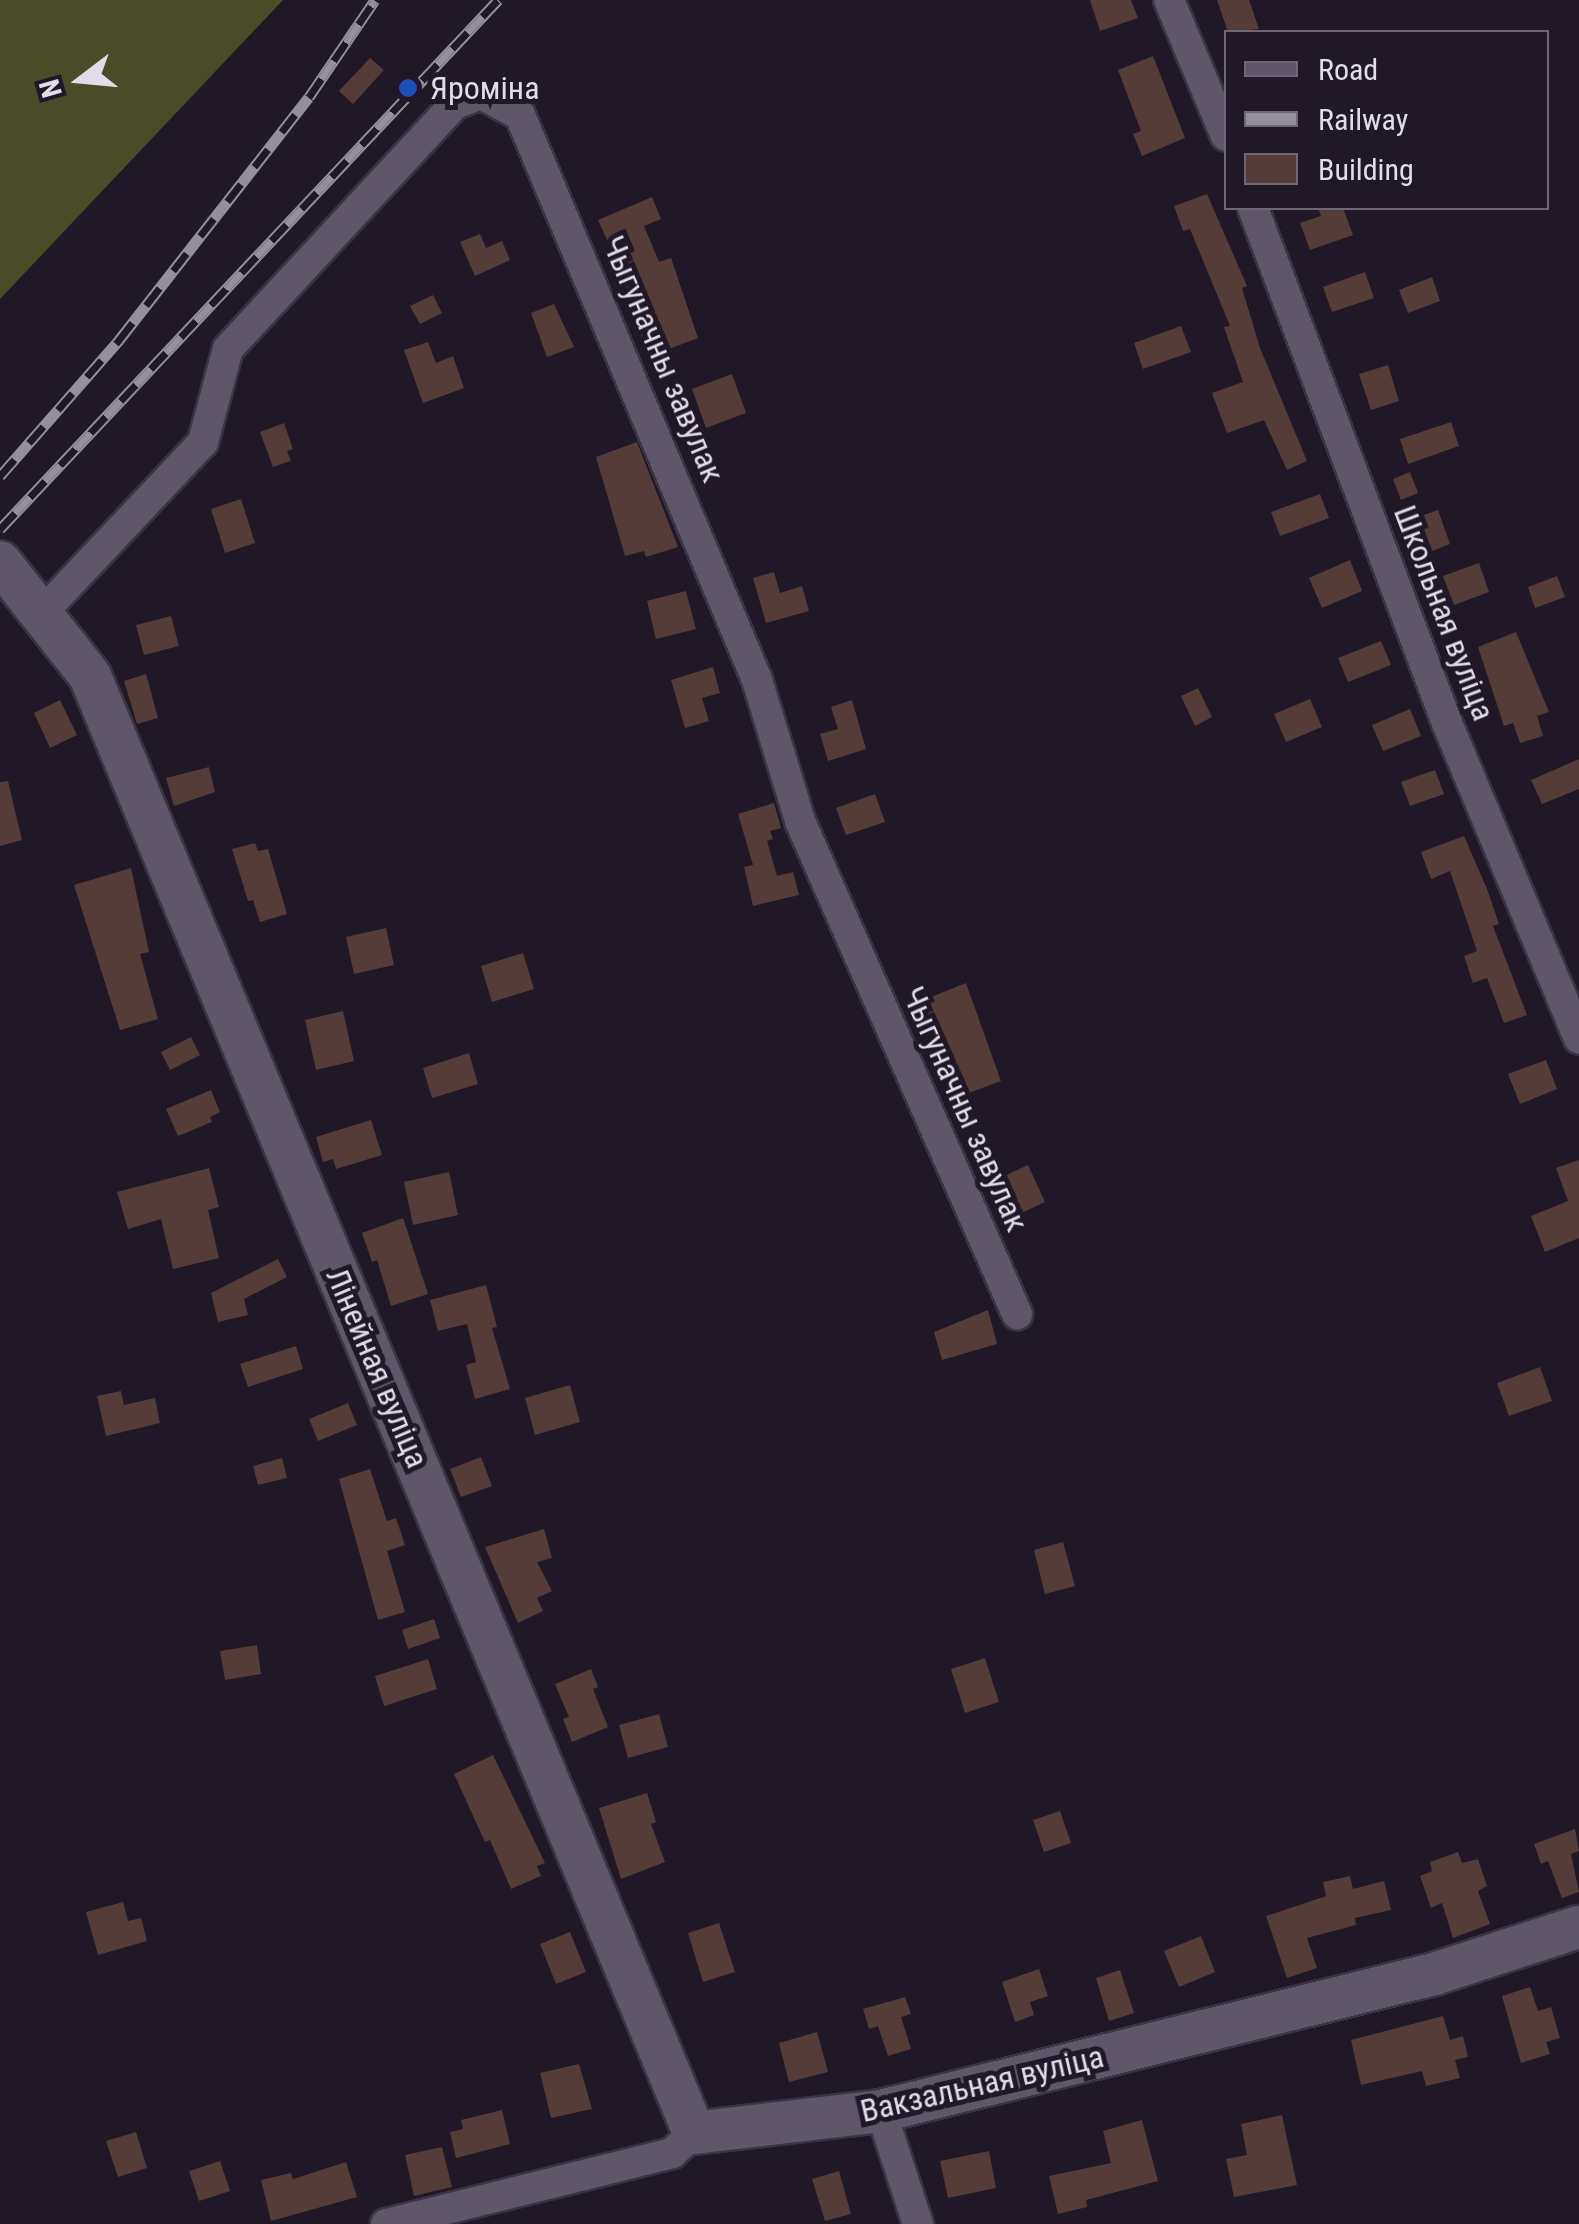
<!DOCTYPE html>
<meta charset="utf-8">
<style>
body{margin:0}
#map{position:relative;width:1579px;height:2224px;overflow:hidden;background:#201727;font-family:"Roboto Condensed",sans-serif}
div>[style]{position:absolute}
.forest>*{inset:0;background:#484d27}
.building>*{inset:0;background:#543d39}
.roads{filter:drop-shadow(2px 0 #3a3440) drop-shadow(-2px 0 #3a3440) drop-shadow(0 2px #3a3440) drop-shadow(0 -2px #3a3440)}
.street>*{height:30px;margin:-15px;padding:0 15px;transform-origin:15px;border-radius:15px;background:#605669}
.secondary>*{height:42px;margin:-21px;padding:0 21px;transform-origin:21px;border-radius:21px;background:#605669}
.rail>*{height:11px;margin-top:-5.5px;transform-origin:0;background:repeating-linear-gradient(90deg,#201727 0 22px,#958e9b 0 44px);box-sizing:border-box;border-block:2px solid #958e9b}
.dots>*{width:28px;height:28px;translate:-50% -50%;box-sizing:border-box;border:5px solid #201727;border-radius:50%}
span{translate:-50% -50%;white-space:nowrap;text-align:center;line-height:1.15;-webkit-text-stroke:10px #201727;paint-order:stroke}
.poi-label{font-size:32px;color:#e2dce8}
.left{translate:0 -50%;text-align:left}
.street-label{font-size:32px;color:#e2dce8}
.legend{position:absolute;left:1224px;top:30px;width:325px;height:180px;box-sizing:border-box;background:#201727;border:2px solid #6e6674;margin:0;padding:12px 18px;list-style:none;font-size:30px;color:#e2dce8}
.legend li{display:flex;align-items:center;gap:20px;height:50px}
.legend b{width:50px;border:2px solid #6e6674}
.north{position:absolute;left:30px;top:30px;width:100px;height:100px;-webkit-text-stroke:8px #201727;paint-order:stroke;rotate:254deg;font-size:28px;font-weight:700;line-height:40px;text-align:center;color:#e2dce8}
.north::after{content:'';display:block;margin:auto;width:35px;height:45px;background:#e2dce8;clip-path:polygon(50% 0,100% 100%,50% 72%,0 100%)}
</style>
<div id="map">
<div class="forest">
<i style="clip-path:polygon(0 0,283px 0,0 299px)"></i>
</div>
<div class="building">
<i style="clip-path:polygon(1090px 0,1131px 0,1138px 18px,1100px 31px)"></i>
<i style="clip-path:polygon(1217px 0,1249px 0,1259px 29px,1228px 32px)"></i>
<i style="clip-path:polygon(1153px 56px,1185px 138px,1142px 156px,1133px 134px,1141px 131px,1118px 70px)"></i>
<i style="clip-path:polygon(370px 58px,384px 70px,353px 104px,339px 91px)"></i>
<i style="clip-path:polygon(1207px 194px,1247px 286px,1242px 288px,1260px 348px,1307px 461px,1287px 470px,1264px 420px,1227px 433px,1212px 393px,1243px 382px,1224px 327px,1230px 326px,1190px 229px,1183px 231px,1174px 206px)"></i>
<i style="clip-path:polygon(652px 197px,661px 219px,644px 226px,659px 262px,671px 258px,698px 338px,648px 357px,611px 240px,608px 242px,598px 220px)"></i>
<i style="clip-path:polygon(1318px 208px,1343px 208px,1353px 235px,1310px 250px,1300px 223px,1321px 216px)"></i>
<i style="clip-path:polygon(480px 234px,486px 248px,502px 241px,510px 260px,475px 276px,460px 242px)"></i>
<i style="clip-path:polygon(1365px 272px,1374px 298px,1332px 312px,1323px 287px)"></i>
<i style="clip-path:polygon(1432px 277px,1440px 301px,1408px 313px,1399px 290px)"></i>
<i style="clip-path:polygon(433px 295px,442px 313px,420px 324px,410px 306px)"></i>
<i style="clip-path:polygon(554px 304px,574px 347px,547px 357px,531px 313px)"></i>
<i style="clip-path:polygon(1181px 326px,1191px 352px,1143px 369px,1134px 343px)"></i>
<i style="clip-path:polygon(428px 342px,436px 363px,453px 356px,464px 388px,423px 403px,404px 350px)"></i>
<i style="clip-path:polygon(1388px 365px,1399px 401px,1371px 410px,1359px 374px)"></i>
<i style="clip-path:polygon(732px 374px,746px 413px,706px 428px,692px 389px)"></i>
<i style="clip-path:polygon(1451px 422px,1459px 446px,1408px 464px,1400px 439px)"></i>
<i style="clip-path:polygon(284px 423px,293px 449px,287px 451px,291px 461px,273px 467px,260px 432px)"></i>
<i style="clip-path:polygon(637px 442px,678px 547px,646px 557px,644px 551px,625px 556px,596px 457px)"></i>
<i style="clip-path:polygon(1410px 472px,1418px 493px,1401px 500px,1393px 479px)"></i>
<i style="clip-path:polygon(1320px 494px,1329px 518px,1280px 536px,1271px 512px)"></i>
<i style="clip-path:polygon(241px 499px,255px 543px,225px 553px,211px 509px)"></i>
<i style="clip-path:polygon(1438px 510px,1450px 544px,1427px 553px,1415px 518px)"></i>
<i style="clip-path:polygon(1350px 560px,1362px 591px,1322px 608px,1309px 578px)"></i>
<i style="clip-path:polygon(1479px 563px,1489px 592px,1454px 605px,1443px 576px)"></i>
<i style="clip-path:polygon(774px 572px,780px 593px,802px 586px,809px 611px,766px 623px,753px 578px)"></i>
<i style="clip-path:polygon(1557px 576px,1565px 597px,1535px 608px,1528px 587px)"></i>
<i style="clip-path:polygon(686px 591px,696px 629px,656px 639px,647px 601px)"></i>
<i style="clip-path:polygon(171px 616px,179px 646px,144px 655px,136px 625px)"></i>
<i style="clip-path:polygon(1516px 632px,1549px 712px,1537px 716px,1543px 736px,1520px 743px,1513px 723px,1504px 726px,1478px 647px)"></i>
<i style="clip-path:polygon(1381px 641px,1391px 665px,1348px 682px,1338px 658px)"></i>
<i style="clip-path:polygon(713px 667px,720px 693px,702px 698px,709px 721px,685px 728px,671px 680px)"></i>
<i style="clip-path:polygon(146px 674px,158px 718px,137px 724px,124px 681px)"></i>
<i style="clip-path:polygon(1198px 688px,1212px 717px,1195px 726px,1181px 696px)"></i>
<i style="clip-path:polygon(1310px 699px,1322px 727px,1286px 742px,1274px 714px)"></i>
<i style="clip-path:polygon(60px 700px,77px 735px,50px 748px,34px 713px)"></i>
<i style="clip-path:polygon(852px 700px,866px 749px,828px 761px,820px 734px,838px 729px,831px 707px)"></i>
<i style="clip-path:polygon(1410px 709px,1421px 736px,1383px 751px,1372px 725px)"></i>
<i style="clip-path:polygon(1579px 759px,1579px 789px,1542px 804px,1531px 780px)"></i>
<i style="clip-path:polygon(209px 767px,215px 792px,174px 806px,166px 778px)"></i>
<i style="clip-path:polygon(1435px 770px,1444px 794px,1410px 806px,1401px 782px)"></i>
<i style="clip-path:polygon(8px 781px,22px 840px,0 846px,0 782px)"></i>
<i style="clip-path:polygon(875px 794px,885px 822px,846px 835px,836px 808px)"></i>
<i style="clip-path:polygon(774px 803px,781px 828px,770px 831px,773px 839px,767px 841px,777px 876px,793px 872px,799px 895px,753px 906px,744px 867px,753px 865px,738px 814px)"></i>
<i style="clip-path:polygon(1464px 836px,1487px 889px,1499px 924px,1493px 926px,1527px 1015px,1504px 1023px,1487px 978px,1473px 983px,1464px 956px,1477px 951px,1450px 871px,1431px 879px,1421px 852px)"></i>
<i style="clip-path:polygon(255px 843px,258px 851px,268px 849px,287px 914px,260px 922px,253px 900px,248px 901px,232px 849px)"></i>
<i style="clip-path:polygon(131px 868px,149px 952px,140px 954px,158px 1019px,120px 1030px,74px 885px)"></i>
<i style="clip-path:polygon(386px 928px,394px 965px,354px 974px,346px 937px)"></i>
<i style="clip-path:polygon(523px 953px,534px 989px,492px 1002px,481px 966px)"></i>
<i style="clip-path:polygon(966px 983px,1001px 1081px,958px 1097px,921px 1001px)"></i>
<i style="clip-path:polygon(343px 1011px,354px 1061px,316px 1070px,305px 1020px)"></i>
<i style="clip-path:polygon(191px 1037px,200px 1055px,170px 1070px,161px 1052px)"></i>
<i style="clip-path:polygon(469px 1053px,478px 1084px,432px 1098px,423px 1068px)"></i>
<i style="clip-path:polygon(1546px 1060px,1557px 1089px,1520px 1104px,1508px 1074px)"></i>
<i style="clip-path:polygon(211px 1090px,220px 1112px,210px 1117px,212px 1122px,178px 1136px,166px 1109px)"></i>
<i style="clip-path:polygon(371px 1120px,382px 1155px,336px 1169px,333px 1159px,323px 1162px,316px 1137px)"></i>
<i style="clip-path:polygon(1579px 1160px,1579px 1238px,1545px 1252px,1531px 1216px,1568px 1201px,1556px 1168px)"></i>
<i style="clip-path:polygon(1028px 1165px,1045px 1202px,1004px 1221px,987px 1184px)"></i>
<i style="clip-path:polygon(209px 1168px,219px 1207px,208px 1210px,219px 1258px,173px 1269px,161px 1219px,128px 1229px,117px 1192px)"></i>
<i style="clip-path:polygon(449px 1172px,458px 1215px,413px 1225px,404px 1182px)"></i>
<i style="clip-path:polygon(403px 1218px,428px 1294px,391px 1306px,377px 1260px,372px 1262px,362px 1233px)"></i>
<i style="clip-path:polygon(278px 1259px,287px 1277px,244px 1299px,248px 1315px,218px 1322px,211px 1293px)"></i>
<i style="clip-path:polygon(486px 1285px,497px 1327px,492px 1328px,510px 1389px,475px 1399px,466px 1365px,476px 1362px,467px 1324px,438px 1331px,430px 1300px)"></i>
<i style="clip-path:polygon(988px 1310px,997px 1344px,942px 1360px,934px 1332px)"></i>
<i style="clip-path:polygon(296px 1346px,303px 1369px,248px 1387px,240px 1364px)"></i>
<i style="clip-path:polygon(1540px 1367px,1552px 1401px,1509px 1416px,1497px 1383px)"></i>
<i style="clip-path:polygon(570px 1385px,580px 1422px,535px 1435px,525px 1398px)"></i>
<i style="clip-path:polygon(121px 1391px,124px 1405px,155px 1398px,160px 1423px,106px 1436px,97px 1396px)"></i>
<i style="clip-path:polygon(348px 1403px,357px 1425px,318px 1441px,309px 1419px)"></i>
<i style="clip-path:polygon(481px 1457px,492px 1486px,461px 1497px,450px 1469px)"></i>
<i style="clip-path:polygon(282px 1458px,287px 1478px,258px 1485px,253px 1466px)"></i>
<i style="clip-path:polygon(370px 1469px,387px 1521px,396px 1518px,405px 1545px,387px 1551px,405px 1612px,378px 1620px,339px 1479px)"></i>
<i style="clip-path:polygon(544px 1529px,552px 1558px,537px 1562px,552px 1591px,537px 1598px,543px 1611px,518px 1623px,485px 1547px)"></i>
<i style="clip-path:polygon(1063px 1542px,1075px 1586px,1045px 1594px,1034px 1550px)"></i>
<i style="clip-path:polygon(434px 1619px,440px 1638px,408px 1649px,402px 1630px)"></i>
<i style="clip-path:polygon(257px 1645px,261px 1674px,225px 1680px,220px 1651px)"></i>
<i style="clip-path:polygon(985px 1658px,999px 1702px,965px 1713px,951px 1669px)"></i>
<i style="clip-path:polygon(428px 1659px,437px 1689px,384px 1706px,375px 1676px)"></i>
<i style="clip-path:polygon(591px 1669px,598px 1687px,593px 1689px,608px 1727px,572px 1742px,563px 1719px,569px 1717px,555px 1684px)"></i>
<i style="clip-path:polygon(659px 1714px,668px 1747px,628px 1758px,619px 1725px)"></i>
<i style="clip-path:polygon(493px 1755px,545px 1863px,537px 1866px,541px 1876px,511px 1889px,490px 1840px,485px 1842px,454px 1774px)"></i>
<i style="clip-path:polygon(647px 1793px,656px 1822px,651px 1824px,665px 1862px,621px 1879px,599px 1808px)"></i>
<i style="clip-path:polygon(1060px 1811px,1071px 1843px,1044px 1852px,1033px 1820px)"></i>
<i style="clip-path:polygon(1575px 1829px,1579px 1851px,1571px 1854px,1579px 1892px,1562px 1898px,1548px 1861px,1541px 1864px,1534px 1844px)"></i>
<i style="clip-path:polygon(1458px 1852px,1462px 1863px,1478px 1859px,1487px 1886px,1478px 1891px,1490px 1924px,1453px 1938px,1442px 1903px,1431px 1908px,1420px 1876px,1432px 1871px,1430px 1862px)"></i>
<i style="clip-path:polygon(1350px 1876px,1353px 1889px,1384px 1881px,1391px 1910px,1355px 1918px,1356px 1925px,1307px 1938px,1317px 1968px,1287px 1978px,1266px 1916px,1326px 1896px,1323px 1882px)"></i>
<i style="clip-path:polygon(123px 1902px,128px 1921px,141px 1918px,147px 1941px,98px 1955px,86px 1912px)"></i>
<i style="clip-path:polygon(719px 1923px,735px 1972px,703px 1982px,688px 1933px)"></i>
<i style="clip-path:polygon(570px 1932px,586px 1972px,556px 1984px,540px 1944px)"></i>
<i style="clip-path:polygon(1201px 1936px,1215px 1972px,1179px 1987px,1164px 1951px)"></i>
<i style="clip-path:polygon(1039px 1969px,1048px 1996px,1030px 2002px,1034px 2015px,1015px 2022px,1002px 1982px)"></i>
<i style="clip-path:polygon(1120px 1970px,1134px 2013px,1109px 2021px,1096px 1978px)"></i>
<i style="clip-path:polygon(1530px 1987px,1538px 2011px,1551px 2007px,1560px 2038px,1546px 2042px,1550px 2054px,1521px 2063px,1502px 1996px)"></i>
<i style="clip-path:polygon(905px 1997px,911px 2014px,901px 2017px,911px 2049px,888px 2056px,878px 2026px,869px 2029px,863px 2009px)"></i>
<i style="clip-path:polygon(1443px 2016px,1450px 2040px,1463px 2036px,1468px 2057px,1455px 2060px,1460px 2078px,1426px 2086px,1422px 2071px,1361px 2085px,1351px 2040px)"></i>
<i style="clip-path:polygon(817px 2032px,828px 2072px,789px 2082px,779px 2043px)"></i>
<i style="clip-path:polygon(579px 2064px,592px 2109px,551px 2118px,540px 2073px)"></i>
<i style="clip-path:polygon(502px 2110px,510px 2144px,456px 2158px,450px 2132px,463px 2129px,461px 2120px)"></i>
<i style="clip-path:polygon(1282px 2115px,1297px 2185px,1234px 2197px,1226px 2159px,1247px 2155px,1241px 2124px)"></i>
<i style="clip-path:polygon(1142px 2120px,1158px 2181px,1086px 2200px,1087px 2207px,1058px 2214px,1049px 2176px,1111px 2163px,1103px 2131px)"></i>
<i style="clip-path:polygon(136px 2132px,147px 2168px,118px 2177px,106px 2141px)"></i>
<i style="clip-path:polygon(442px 2147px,452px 2187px,414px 2196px,405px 2155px)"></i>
<i style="clip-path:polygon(989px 2151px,996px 2188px,948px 2198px,940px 2161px)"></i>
<i style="clip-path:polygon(220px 2161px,230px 2191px,199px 2201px,189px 2171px)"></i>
<i style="clip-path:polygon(346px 2162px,357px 2197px,271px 2221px,261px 2180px,291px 2173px,293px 2179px)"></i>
<i style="clip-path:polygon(839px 2171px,851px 2214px,825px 2221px,812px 2179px)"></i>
</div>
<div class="roads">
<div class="street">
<i style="left:1169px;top:0;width:147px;rotate:67.3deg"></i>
<i style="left:1253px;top:208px;width:550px;rotate:69.36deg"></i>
<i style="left:1447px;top:723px;width:342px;rotate:67.3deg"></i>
<i style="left:41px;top:614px;width:236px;rotate:-46.7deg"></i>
<i style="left:203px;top:442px;width:96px;rotate:-75deg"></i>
<i style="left:228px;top:349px;width:334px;rotate:-47.2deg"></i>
<i style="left:455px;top:104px;width:28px;rotate:-21deg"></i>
<i style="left:481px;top:94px;width:44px;rotate:28.3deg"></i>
<i style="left:520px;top:115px;width:613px;rotate:67.24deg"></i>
<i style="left:757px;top:680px;width:147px;rotate:73deg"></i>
<i style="left:800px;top:821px;width:539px;rotate:66.24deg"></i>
<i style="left:881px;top:2111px;width:119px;rotate:71.9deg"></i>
<i style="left:386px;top:2224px;width:295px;rotate:-13.9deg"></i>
<i style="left:672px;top:2153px;width:30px;rotate:-42deg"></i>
</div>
<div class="secondary">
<i style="left:0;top:562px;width:145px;rotate:51.7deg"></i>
<i style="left:90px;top:676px;width:1577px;rotate:67.48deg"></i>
<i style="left:694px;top:2133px;width:188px;rotate:-6.7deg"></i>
<i style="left:881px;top:2111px;width:570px;rotate:-13.91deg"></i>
<i style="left:1434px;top:1974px;width:152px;rotate:-18deg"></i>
</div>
</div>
<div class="rail">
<i style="left:0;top:476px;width:181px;rotate:-48.8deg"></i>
<i style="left:119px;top:340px;width:308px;rotate:-52deg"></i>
<i style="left:309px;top:97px;width:117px;rotate:-55.8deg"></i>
<i style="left:0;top:529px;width:727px;rotate:-46.73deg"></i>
</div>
<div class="dots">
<i style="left:408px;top:88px;background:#1a4fb4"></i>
</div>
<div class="poi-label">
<span class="left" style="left:430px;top:88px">Яроміна</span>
</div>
<div class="street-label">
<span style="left:663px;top:359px;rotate:67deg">Чыгуначны завулак</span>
<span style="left:1444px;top:613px;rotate:69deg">Школьная вуліца</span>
<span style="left:965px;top:1109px;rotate:66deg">Чыгуначны завулак</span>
<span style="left:377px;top:1368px;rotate:67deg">Лінейная вуліца</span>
<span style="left:982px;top:2084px;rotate:-13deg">Вакзальная вуліца</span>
</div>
<ul class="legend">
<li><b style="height:12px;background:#605669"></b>Road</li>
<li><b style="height:12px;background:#958e9b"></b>Railway</li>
<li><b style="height:28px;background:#543d39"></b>Building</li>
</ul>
<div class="north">N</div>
</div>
